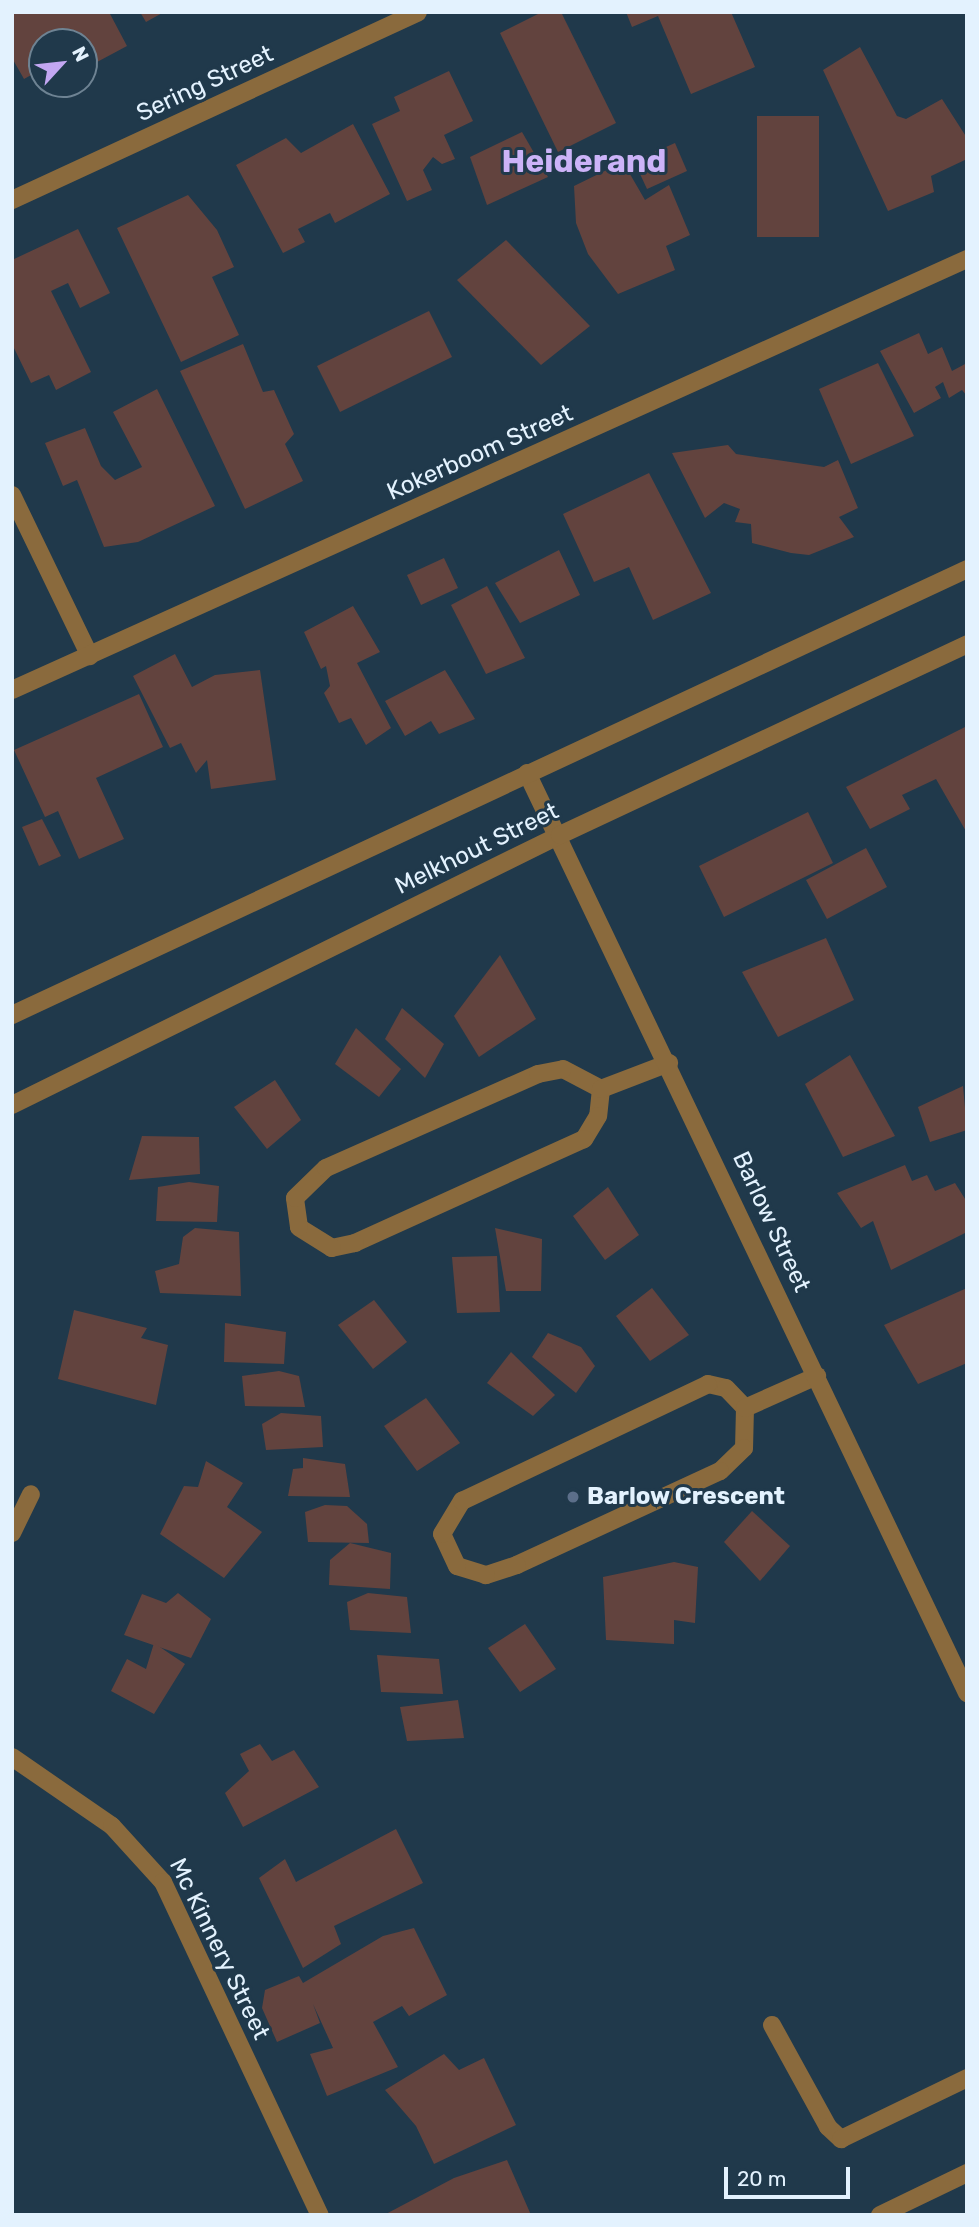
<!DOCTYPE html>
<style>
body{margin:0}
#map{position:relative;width:979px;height:2227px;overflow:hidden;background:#20394b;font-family:Rubik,sans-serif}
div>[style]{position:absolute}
.building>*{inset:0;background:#62433e}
.service>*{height:18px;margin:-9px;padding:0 9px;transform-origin:9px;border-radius:9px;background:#8a6a3d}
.minor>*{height:18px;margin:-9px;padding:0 9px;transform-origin:9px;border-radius:9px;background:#8a6a3d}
.dots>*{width:19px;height:19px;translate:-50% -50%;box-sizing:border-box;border:4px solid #20394b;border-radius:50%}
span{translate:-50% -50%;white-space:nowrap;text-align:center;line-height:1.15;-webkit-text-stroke:6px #20394b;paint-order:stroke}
.street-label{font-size:24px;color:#e3f2fe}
.poi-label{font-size:24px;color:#e3f2fe;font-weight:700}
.left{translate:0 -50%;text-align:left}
.district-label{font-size:32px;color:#ccb3f8;font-weight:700}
.frame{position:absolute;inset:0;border:14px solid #e3f2fe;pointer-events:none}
.north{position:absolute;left:28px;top:28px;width:70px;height:70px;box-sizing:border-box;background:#20394b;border:2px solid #6e8393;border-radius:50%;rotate:63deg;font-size:19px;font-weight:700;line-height:28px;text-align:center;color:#e3f2fe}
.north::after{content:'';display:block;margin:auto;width:24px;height:32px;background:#c3a7f2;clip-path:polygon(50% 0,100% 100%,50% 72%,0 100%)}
.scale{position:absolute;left:724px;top:2167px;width:126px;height:32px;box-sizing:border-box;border:4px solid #e3f2fe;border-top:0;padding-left:9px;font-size:21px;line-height:24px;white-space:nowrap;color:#e3f2fe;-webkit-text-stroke:5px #20394b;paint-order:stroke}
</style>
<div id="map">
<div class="building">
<i style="clip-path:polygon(12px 12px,109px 12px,127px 46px,84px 69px,84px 42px,42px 42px,42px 69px,24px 79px,12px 58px)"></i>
<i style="clip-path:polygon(140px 12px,164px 12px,146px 22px)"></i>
<i style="clip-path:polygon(542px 12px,561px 12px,616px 123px,558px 152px,500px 33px)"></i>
<i style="clip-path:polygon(626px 12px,731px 12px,755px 67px,691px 94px,658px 16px,632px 27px)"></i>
<i style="clip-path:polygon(860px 47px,897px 116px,906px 119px,942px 99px,967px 138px,967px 159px,931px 176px,934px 192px,888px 211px,823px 70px)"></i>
<i style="clip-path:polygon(449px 71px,473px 121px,444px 135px,455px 159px,442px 164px,433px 157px,423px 170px,432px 190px,407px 201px,372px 124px,400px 111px,394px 97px)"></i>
<i style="clip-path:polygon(757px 116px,819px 116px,819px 237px,757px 237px)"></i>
<i style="clip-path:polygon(353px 124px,390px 194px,335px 223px,330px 213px,298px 229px,305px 242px,283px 253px,236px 165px,286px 138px,301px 153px)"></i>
<i style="clip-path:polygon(522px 132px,548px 177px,487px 205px,470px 157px)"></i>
<i style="clip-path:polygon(675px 143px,687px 171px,647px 189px,634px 161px)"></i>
<i style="clip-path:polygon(623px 162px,645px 200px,669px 185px,690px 235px,666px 246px,675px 270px,618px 294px,588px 254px,576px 223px,574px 186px)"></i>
<i style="clip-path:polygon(188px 195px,217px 230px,234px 267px,212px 277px,239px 335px,181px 362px,117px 228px)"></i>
<i style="clip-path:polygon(78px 229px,110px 293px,80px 308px,68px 283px,51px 291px,91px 372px,56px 390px,49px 375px,31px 383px,12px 344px,12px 260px)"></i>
<i style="clip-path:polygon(506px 240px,590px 326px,541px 365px,457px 280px)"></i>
<i style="clip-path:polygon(429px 311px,452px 357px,340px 412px,317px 366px)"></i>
<i style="clip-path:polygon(919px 333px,928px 354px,942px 347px,952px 371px,967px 363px,967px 396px,962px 390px,949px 398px,943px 382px,935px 387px,941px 398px,914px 413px,880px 351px)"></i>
<i style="clip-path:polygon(243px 344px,263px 392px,274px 390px,294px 434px,285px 444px,303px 481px,245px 509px,180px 371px)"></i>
<i style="clip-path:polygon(878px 363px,914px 436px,851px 464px,819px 389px)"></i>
<i style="clip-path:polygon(157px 389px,215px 506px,138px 542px,104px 547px,77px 480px,63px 486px,45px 443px,85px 428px,101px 466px,115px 480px,142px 467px,113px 412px)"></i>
<i style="clip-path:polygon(728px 445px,736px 454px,824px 467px,838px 460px,858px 508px,839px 517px,854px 537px,809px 555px,791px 553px,752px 543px,751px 524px,735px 522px,740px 509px,724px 503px,705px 518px,672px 453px)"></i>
<i style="clip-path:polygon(649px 473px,711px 593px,653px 620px,629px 567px,594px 582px,563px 514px)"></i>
<i style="clip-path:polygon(559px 550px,580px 595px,520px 623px,495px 583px)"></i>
<i style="clip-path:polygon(444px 558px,458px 588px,421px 605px,407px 575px)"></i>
<i style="clip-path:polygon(487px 586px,525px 658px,486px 674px,451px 605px)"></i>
<i style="clip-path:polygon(353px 606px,380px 652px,357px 663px,391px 728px,366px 745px,351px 718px,339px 723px,324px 693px,330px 686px,326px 666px,321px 669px,304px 632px)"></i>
<i style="clip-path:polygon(175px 654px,192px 687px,215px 675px,260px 670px,276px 780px,211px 789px,207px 760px,196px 773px,181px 743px,170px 748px,133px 676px)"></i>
<i style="clip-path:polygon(445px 670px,475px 719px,439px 734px,431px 721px,405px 736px,385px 701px)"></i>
<i style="clip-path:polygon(139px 694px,163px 747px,96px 778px,124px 839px,79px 859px,58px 811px,45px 817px,14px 750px)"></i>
<i style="clip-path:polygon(967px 726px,967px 833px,936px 779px,902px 795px,910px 809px,870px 829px,846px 787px)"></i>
<i style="clip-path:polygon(808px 812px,833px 863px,724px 917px,699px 866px)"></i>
<i style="clip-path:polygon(42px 819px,61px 856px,39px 866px,22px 827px)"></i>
<i style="clip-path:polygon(866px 848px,887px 887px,827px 919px,806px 880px)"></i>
<i style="clip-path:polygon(826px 938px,854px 1000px,778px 1037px,742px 972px)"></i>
<i style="clip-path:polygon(500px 955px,536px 1019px,479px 1057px,454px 1016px)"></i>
<i style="clip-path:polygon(402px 1008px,444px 1044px,425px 1078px,385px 1039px)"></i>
<i style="clip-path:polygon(356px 1028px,401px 1069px,379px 1097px,335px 1064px)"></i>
<i style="clip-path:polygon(850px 1055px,895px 1136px,843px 1157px,805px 1084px)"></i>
<i style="clip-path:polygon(275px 1080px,301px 1120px,267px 1149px,234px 1107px)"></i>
<i style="clip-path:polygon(963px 1086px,967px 1130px,930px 1142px,918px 1107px)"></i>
<i style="clip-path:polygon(142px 1136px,199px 1137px,200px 1174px,129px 1180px)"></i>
<i style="clip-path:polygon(905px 1165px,912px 1181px,927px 1175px,935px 1191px,955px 1183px,967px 1202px,967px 1232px,891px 1270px,873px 1221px,861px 1228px,837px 1193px)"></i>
<i style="clip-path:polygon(189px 1182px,219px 1186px,217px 1222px,156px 1221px,158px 1187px)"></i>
<i style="clip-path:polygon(608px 1187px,639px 1235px,605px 1260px,573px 1216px)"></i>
<i style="clip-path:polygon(195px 1228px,239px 1232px,241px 1296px,160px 1293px,155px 1271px,179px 1264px,183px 1237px)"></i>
<i style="clip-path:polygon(495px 1228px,542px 1239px,541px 1291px,506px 1291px)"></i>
<i style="clip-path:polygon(497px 1256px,500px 1312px,457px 1313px,452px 1257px)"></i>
<i style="clip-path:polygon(652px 1288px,689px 1335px,650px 1361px,616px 1316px)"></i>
<i style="clip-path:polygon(967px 1288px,967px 1363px,918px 1384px,884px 1325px)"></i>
<i style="clip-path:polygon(374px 1300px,407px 1342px,373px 1369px,338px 1325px)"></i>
<i style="clip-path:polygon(74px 1310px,147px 1328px,141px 1338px,168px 1345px,156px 1405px,58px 1379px)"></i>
<i style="clip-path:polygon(225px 1323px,286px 1332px,284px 1364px,224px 1362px)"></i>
<i style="clip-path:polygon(548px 1333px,581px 1347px,595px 1366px,576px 1393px,532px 1357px)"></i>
<i style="clip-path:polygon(511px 1352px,555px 1395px,533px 1416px,487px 1383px)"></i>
<i style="clip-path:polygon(279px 1371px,299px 1376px,305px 1407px,245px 1406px,242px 1376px)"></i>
<i style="clip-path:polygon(426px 1398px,460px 1443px,417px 1471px,384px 1426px)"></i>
<i style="clip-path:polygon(281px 1413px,321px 1416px,323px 1447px,266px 1450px,262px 1424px)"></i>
<i style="clip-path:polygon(303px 1458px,345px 1464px,350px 1497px,288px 1496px,293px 1469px,303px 1468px)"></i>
<i style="clip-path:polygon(206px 1461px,243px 1483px,227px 1507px,262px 1532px,224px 1578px,160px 1534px,184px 1486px,198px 1487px)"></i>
<i style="clip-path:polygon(325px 1505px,347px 1506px,367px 1524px,369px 1543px,308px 1542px,305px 1512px)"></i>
<i style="clip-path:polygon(752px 1511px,790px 1546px,760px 1581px,724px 1542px)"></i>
<i style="clip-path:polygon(350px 1543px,391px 1553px,390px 1589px,329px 1585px,330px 1560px)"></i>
<i style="clip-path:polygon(674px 1562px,698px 1567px,695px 1623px,674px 1620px,674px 1644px,606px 1640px,603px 1577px)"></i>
<i style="clip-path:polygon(178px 1593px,211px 1619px,191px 1658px,124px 1635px,142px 1594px,166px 1603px)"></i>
<i style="clip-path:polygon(368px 1593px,407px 1597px,411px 1633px,350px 1630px,347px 1602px)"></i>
<i style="clip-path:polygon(525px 1624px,556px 1669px,520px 1692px,488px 1648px)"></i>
<i style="clip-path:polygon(154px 1643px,185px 1664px,154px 1714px,111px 1691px,127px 1659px,146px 1669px)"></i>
<i style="clip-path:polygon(377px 1655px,439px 1659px,443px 1694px,381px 1692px)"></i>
<i style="clip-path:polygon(458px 1700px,464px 1738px,407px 1741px,400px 1707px)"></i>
<i style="clip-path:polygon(260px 1744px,272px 1761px,294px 1750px,319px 1787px,243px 1827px,225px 1793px,249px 1771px,240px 1754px)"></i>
<i style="clip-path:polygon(396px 1829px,423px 1883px,334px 1926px,341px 1944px,303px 1968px,259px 1878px,285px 1859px,296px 1882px)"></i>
<i style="clip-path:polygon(414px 1928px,447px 1995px,409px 2016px,402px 2006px,373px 2022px,398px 2067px,327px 2096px,310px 2054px,333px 2048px,313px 2004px,320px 2023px,277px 2042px,262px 2008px,265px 1990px,299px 1976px,303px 1983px,383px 1936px)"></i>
<i style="clip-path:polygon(444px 2054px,459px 2070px,484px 2058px,516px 2125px,434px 2164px,416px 2126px,385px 2090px)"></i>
<i style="clip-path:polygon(507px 2160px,531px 2215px,384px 2215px,454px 2178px)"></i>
</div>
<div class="service">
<i style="left:563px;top:1069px;width:43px;rotate:27.8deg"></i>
<i style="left:601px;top:1089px;width:27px;rotate:96deg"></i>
<i style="left:598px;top:1116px;width:27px;rotate:121deg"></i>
<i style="left:584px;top:1139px;width:252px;rotate:155.6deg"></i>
<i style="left:355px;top:1243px;width:24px;rotate:168deg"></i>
<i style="left:332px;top:1248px;width:39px;rotate:-148deg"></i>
<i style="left:299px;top:1227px;width:29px;rotate:-98deg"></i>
<i style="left:295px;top:1198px;width:43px;rotate:-44.1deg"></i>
<i style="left:326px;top:1168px;width:232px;rotate:-23.9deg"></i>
<i style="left:538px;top:1074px;width:25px;rotate:-11deg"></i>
<i style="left:601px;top:1089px;width:73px;rotate:-20.9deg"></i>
<i style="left:708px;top:1384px;width:18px;rotate:13deg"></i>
<i style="left:726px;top:1388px;width:28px;rotate:46deg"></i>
<i style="left:745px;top:1408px;width:40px;rotate:91.4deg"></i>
<i style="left:744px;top:1448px;width:33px;rotate:136deg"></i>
<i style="left:720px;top:1471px;width:224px;rotate:155.2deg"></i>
<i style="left:517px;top:1565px;width:33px;rotate:162deg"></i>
<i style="left:486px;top:1575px;width:30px;rotate:-163deg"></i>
<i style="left:457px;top:1566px;width:35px;rotate:-115deg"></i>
<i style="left:442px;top:1534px;width:39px;rotate:-59deg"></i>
<i style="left:462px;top:1501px;width:272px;rotate:-25.4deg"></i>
<i style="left:745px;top:1408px;width:79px;rotate:-24deg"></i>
<i style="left:772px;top:2025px;width:116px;rotate:61.2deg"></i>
<i style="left:828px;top:2127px;width:18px;rotate:43deg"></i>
<i style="left:841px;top:2139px;width:140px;rotate:-25.8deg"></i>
</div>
<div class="minor">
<i style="left:12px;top:200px;width:447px;rotate:-24.8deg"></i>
<i style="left:12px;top:495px;width:179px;rotate:64.2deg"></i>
<i style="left:12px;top:690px;width:1048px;rotate:-24.29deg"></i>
<i style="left:527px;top:773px;width:1020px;rotate:64.44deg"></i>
<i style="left:12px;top:1015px;width:1054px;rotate:-25.03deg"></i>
<i style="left:12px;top:1105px;width:611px;rotate:-26.23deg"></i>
<i style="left:560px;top:835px;width:450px;rotate:-25.1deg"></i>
<i style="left:12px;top:1533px;width:43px;rotate:-64deg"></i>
<i style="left:12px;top:1757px;width:121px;rotate:34.6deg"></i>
<i style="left:112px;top:1826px;width:76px;rotate:47.7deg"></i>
<i style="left:163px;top:1882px;width:368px;rotate:64.8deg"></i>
<i style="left:880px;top:2215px;width:97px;rotate:-25.8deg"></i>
</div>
<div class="dots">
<i style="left:573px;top:1497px;background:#5c6f8a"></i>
</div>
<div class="street-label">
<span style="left:205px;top:84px;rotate:-25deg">Sering Street</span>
<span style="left:480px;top:453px;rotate:-24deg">Kokerboom Street</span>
<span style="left:477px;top:849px;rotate:-26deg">Melkhout Street</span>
<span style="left:771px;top:1222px;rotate:65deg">Barlow Street</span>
<span style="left:219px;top:1949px;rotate:64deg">Mc Kinnery Street</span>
</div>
<div class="poi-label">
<span class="left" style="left:587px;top:1497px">Barlow Crescent</span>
</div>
<div class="district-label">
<span style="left:584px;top:161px">Heiderand</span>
</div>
<div class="frame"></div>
<div class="north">N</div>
<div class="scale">20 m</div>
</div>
